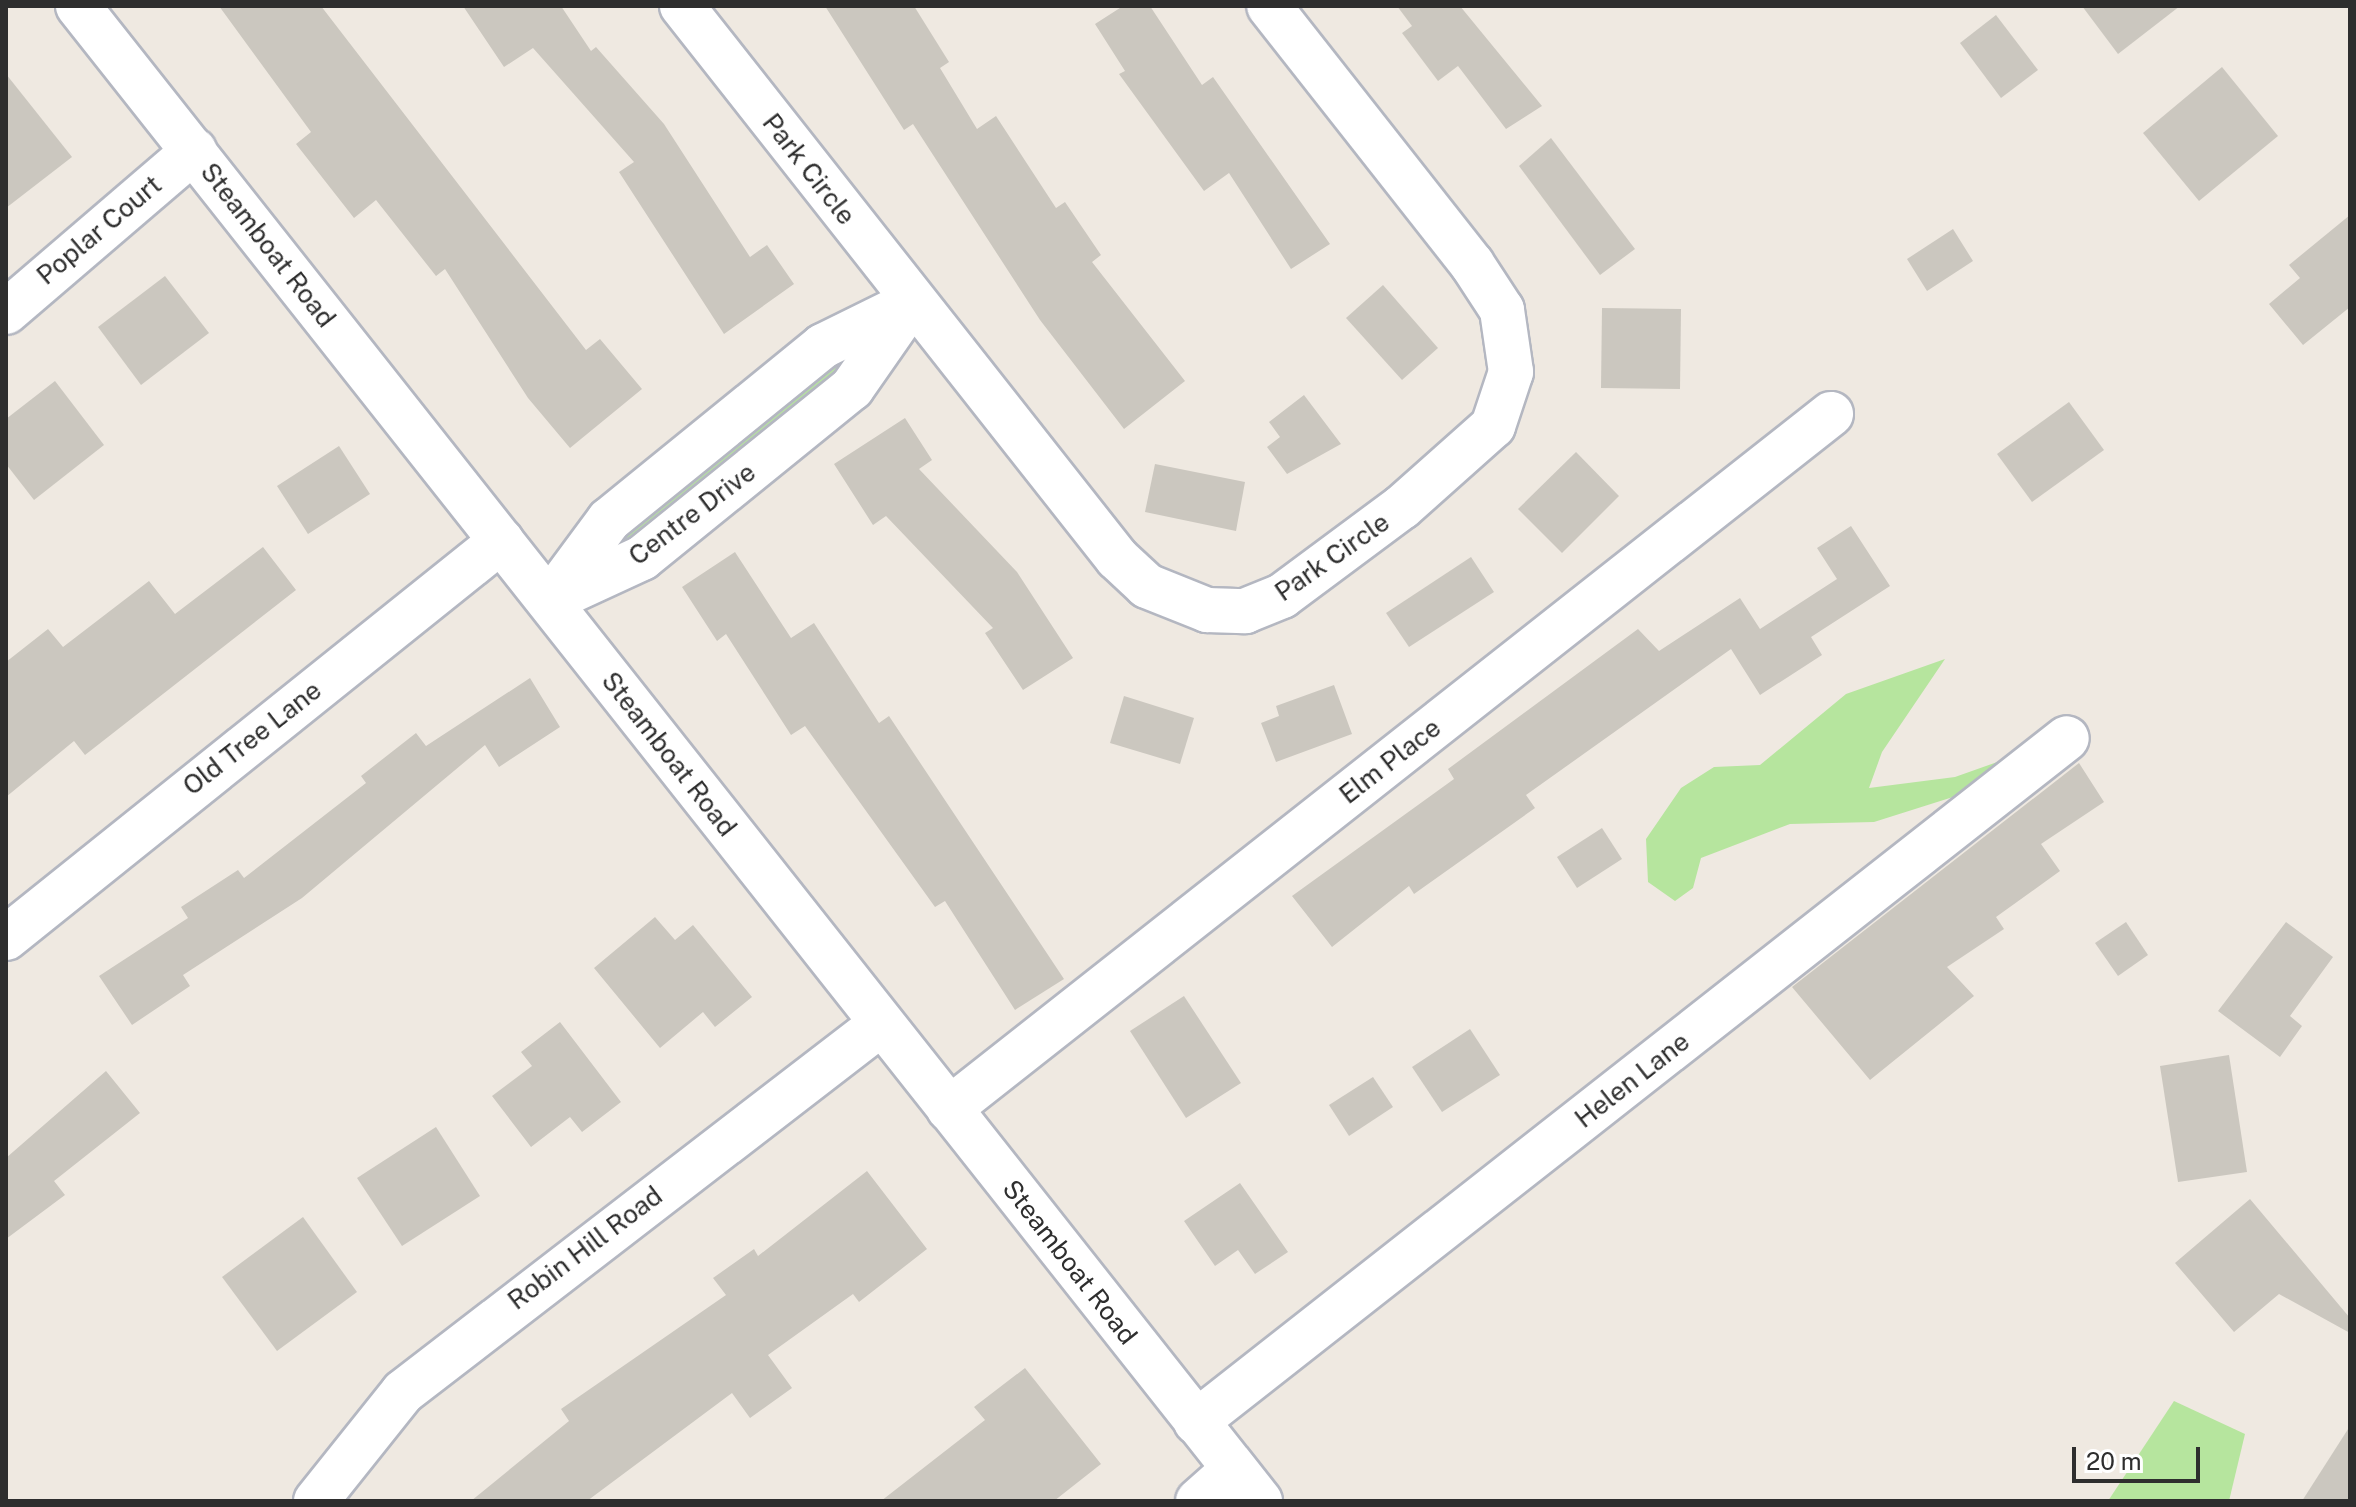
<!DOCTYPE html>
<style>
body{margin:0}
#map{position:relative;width:2356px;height:1507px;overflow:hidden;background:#efe9e1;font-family:"Public Sans",sans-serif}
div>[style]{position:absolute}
.green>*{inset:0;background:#b6e59e}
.building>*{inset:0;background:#cbc7bf}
.roads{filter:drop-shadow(2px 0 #b4b7c1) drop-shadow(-2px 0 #b4b7c1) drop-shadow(0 2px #b4b7c1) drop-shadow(0 -2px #b4b7c1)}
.minor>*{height:44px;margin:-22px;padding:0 22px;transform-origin:22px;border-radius:22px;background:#fff}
span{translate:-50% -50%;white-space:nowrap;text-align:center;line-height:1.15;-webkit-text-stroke:7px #fff;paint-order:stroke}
.street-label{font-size:26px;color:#2e2e2e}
.frame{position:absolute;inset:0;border:8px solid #2e2e2e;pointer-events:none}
.scale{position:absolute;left:2072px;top:1447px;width:128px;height:36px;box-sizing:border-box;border:4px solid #2e2e2e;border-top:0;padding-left:10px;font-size:24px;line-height:28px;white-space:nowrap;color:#2e2e2e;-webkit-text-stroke:6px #fff;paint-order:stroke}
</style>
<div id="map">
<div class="green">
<i style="clip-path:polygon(888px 322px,843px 382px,633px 549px,576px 578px,615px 528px)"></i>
<i style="clip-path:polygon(1945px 659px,1882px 752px,1869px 788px,1955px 777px,2017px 755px,1953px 797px,1874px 822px,1790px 824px,1701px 858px,1693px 888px,1675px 901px,1648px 882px,1646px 839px,1681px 788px,1714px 767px,1760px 765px,1846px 694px)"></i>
<i style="clip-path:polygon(2174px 1401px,2245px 1434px,2229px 1501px,2108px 1501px)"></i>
</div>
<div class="building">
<i style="clip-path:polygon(219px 6px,321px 6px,586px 350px,600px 339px,642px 389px,570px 448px,528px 398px,445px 269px,436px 276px,376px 200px,354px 218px,296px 144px,311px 132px)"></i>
<i style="clip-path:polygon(463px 6px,561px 6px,591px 51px,596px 47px,664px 124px,750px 257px,767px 245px,794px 284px,724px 334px,619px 172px,634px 162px,533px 48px,504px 67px)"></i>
<i style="clip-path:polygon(825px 6px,914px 6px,949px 62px,940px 68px,977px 129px,996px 116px,1056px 208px,1065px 202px,1101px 255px,1092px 262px,1185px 381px,1124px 429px,1040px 320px,913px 124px,904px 130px)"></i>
<i style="clip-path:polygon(1123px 6px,1150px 6px,1202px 85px,1213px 77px,1330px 244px,1291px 269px,1229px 173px,1204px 191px,1119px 74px,1125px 71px,1095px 24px)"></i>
<i style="clip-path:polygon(1397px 6px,1460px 6px,1542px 106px,1506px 129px,1458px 66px,1438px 81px,1402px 33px,1412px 26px)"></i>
<i style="clip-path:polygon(2082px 6px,2180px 6px,2118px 54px)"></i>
<i style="clip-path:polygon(1996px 15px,2038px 70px,2001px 98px,1960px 43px)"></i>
<i style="clip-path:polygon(2222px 67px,2278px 136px,2199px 201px,2143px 133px)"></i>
<i style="clip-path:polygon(6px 74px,72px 157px,6px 208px)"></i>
<i style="clip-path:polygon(1551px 138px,1635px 249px,1600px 275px,1519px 166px)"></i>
<i style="clip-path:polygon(2350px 215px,2350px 307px,2303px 345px,2269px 304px,2300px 278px,2289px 265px)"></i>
<i style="clip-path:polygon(1953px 229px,1973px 261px,1927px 291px,1907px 259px)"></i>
<i style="clip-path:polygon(165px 276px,209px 333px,141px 385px,98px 327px)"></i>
<i style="clip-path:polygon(1383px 285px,1438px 348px,1402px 380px,1346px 318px)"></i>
<i style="clip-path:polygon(1602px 308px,1681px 309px,1680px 389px,1601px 388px)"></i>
<i style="clip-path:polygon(55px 381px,104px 445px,34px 500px,6px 464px,6px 419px)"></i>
<i style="clip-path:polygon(1304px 395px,1341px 444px,1287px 474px,1267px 447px,1280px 437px,1269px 422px)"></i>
<i style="clip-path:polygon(2069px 402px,2104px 450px,2032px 502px,1997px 454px)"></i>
<i style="clip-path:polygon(905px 418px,932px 460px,919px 469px,1017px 572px,1073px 658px,1023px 690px,985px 633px,993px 628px,886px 516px,873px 525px,834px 464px)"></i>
<i style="clip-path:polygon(339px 446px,370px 494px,308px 534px,277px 486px)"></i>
<i style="clip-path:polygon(1576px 452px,1619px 496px,1562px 553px,1518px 509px)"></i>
<i style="clip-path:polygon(1155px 464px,1245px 482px,1236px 531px,1145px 512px)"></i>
<i style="clip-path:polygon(1851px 526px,1890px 586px,1811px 637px,1822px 655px,1760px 695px,1731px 649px,1526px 795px,1535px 808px,1414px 894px,1409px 886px,1332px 947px,1292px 896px,1454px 779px,1448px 769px,1638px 629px,1659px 651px,1740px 598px,1760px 629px,1837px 579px,1817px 548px)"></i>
<i style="clip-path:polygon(263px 547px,296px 590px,85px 755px,74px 741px,6px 797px,6px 662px,48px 629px,63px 647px,149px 581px,175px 614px)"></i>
<i style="clip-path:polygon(735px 552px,791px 638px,814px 623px,879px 723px,889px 716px,1064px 979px,1015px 1010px,945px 901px,935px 907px,805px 726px,791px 735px,726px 634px,717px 641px,682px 587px)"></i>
<i style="clip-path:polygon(1471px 557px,1494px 592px,1409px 647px,1386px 613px)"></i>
<i style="clip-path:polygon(530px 678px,560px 727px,499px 767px,485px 745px,302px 898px,183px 975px,190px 986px,132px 1025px,99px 976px,188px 918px,181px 907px,238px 870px,244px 878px,366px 783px,361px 776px,416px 733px,426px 746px)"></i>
<i style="clip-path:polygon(1334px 685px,1352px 734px,1276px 762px,1261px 723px,1279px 716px,1276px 706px)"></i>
<i style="clip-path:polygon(1124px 696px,1194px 718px,1180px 764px,1110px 743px)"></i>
<i style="clip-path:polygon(2079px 763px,2104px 802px,2041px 844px,2060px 871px,1996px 917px,2004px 929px,1947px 967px,1974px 996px,1870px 1080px,1792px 987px)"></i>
<i style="clip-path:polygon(1602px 828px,1622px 859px,1577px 888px,1557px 857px)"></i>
<i style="clip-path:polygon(655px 917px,675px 940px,693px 925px,752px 997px,715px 1027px,703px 1012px,660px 1048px,594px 968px)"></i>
<i style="clip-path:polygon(2126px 922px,2148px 955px,2118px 976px,2095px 943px)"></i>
<i style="clip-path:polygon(2286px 922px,2333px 957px,2290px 1016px,2302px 1026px,2280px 1057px,2218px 1011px)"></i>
<i style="clip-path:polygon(1184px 996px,1241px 1083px,1186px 1118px,1130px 1031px)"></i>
<i style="clip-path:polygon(560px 1022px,621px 1102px,582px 1132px,570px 1117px,531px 1147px,492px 1096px,532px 1066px,521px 1052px)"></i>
<i style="clip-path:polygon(1470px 1029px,1500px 1075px,1442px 1112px,1412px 1067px)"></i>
<i style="clip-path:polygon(2229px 1055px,2247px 1172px,2178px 1182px,2160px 1066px)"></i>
<i style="clip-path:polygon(106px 1071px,140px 1113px,54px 1181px,65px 1195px,6px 1239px,6px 1158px)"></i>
<i style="clip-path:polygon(1373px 1077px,1393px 1107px,1349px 1136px,1329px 1105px)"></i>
<i style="clip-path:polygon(436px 1127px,480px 1196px,402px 1246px,357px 1178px)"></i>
<i style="clip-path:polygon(867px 1171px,927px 1249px,859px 1302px,853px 1294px,768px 1355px,792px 1388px,750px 1418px,732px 1393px,587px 1501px,471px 1501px,569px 1421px,561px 1409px,726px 1295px,713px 1278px,754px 1249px,758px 1256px)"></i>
<i style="clip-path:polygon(1240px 1183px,1288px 1252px,1255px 1274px,1238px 1250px,1215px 1266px,1184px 1221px)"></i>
<i style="clip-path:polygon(2250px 1199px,2350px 1318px,2350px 1333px,2279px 1294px,2234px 1332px,2175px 1263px)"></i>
<i style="clip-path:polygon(303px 1217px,357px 1292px,277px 1351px,222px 1277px)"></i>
<i style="clip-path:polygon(1025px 1368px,1101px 1464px,1054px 1501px,881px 1501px,985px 1420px,974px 1407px)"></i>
<i style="clip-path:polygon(2350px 1426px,2350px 1501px,2302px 1501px)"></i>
</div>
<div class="roads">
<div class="minor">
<i style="left:78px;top:6px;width:1906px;rotate:51.67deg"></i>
<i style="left:682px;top:6px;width:703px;rotate:51.76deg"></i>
<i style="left:1117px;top:558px;width:41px;rotate:43deg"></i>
<i style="left:1147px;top:586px;width:65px;rotate:21.8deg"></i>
<i style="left:1207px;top:610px;width:38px;rotate:2deg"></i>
<i style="left:1245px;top:611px;width:40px;rotate:-22deg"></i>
<i style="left:1282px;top:596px;width:149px;rotate:-36.6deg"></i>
<i style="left:1402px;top:507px;width:122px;rotate:-41.7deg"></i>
<i style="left:1493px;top:426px;width:57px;rotate:-71.6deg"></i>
<i style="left:1511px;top:372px;width:63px;rotate:-98.3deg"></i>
<i style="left:1502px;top:310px;width:55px;rotate:-123.1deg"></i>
<i style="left:1472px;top:264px;width:328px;rotate:-128.2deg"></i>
<i style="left:912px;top:302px;width:105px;rotate:124.9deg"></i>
<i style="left:852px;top:388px;width:270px;rotate:141deg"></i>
<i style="left:642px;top:558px;width:102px;rotate:155.2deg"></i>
<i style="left:549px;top:601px;width:101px;rotate:-53.5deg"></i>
<i style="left:609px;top:520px;width:276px;rotate:-39.1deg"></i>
<i style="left:823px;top:346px;width:99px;rotate:-26.3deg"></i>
<i style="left:6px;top:312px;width:248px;rotate:-40.6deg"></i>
<i style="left:6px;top:938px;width:635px;rotate:-38.73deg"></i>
<i style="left:949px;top:1109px;width:1123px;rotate:-38.24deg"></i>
<i style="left:1196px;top:1422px;width:1107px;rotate:-38.14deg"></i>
<i style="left:316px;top:1501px;width:139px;rotate:-51.4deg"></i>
<i style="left:403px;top:1392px;width:603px;rotate:-37.59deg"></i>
<i style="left:1198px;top:1501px;width:48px;rotate:-41.6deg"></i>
</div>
</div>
<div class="street-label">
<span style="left:809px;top:169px;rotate:52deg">Park Circle</span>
<span style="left:99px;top:230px;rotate:-40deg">Poplar Court</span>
<span style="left:268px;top:245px;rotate:52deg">Steamboat Road</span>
<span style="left:692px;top:514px;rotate:-37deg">Centre Drive</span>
<span style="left:1332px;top:557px;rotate:-35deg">Park Circle</span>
<span style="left:252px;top:738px;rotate:-38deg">Old Tree Lane</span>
<span style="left:669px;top:754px;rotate:52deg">Steamboat Road</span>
<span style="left:1390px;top:761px;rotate:-38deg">Elm Place</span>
<span style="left:1632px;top:1080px;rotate:-38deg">Helen Lane</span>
<span style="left:585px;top:1248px;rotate:-37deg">Robin Hill Road</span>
<span style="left:1070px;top:1262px;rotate:52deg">Steamboat Road</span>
</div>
<div class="frame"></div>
<div class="scale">20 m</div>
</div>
